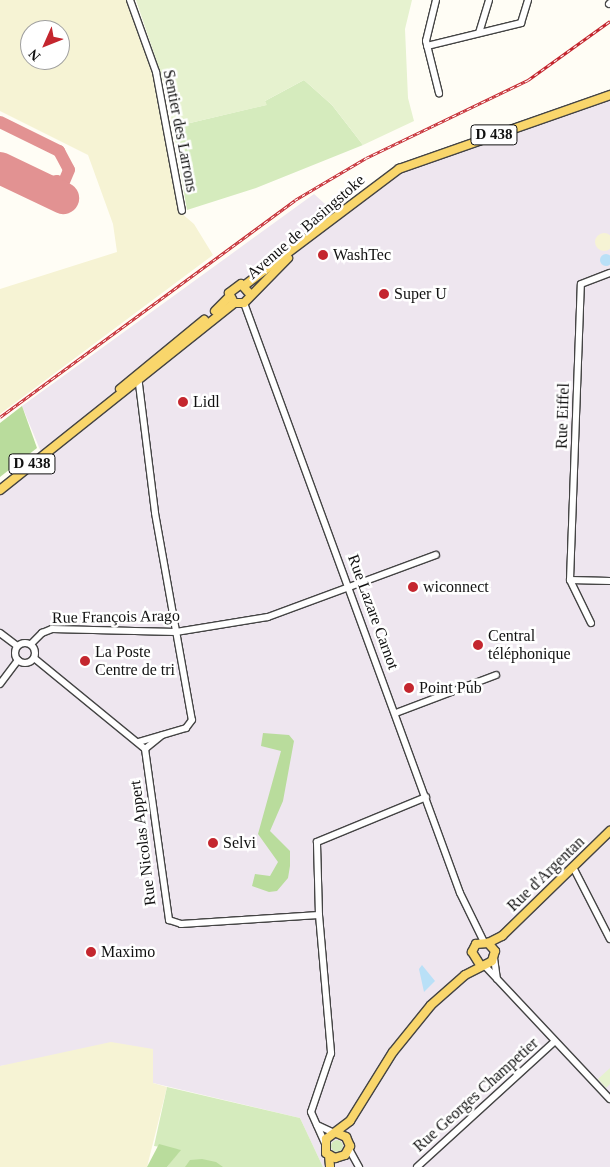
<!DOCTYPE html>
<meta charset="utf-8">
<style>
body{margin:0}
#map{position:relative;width:610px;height:1167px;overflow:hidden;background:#fffdf5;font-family:"Times New Roman",serif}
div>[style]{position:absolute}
.industrial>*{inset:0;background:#eee6ef}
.farmland>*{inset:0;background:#f6f3d4}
.round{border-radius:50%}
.green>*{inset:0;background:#d5ebbd}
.forest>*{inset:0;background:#b9dc9c}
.pitch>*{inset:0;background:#e6f2cf}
.water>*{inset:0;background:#b9e0f7}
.taxiway>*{height:12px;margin:-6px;padding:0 6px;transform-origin:6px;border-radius:6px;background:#e29292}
.runway>*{height:32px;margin:-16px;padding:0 16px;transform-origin:16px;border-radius:16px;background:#e29292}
.roads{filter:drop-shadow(1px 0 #444) drop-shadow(-1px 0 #444) drop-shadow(0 1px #444) drop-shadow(0 -1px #444)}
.minor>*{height:6px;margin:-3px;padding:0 3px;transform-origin:3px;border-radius:3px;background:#fff}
.minor>.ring{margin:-3px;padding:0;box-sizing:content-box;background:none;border:6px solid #fff;border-radius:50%}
.major>*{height:8px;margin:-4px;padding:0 4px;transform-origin:4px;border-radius:4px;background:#f9d66b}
.rail>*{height:3px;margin-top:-1.5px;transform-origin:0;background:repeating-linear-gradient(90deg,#fff 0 4px,#c4262e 0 8px);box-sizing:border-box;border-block:1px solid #c4262e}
.dots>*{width:14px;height:14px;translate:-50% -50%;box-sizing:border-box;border:2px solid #fff;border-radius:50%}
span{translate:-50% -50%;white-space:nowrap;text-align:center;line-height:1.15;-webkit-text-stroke:5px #fff;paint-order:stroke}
.shield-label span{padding:1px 4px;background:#fff;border:1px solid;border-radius:4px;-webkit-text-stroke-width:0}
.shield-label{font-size:15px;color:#111;font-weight:700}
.street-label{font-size:16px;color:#111}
.poi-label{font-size:16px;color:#111}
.left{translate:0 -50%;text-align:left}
.north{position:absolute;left:20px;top:20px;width:50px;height:50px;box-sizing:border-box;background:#fff;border:1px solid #a0a0a0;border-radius:50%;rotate:226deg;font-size:14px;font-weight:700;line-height:20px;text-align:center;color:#111}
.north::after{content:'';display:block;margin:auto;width:18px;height:22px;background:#c4262e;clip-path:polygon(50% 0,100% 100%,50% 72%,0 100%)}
</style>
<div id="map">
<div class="industrial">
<i style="clip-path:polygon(610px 91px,610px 1167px,323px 1167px,300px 1118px,153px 1083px,153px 1050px,0 1066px,0 495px,43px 457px,22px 406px,314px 194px,334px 212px,400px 165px)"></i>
</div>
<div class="farmland">
<i style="clip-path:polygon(evenodd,0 0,130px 0,156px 76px,180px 212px,194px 224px,213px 255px,0 414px,0 289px,117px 252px,113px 224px,88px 155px,0 111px,0 0,30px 30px,60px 30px,60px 60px,30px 60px,30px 30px)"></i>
<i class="round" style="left:595px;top:233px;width:18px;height:18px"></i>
<i style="clip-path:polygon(111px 1042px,153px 1049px,153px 1083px,167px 1087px,147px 1167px,0 1167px,0 1066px)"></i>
</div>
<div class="green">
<i style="clip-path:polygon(304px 80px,332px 105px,363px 145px,256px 188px,187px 210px,173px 127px,266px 105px,265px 101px)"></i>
<i style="clip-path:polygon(167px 1087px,300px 1118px,323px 1167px,167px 1167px,180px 1150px,154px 1146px)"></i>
<i class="round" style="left:331px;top:1140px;width:12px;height:12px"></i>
</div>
<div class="forest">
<i style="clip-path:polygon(22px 406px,37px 448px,0 477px,0 423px)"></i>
<i style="clip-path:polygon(263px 733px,289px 735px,294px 741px,283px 801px,270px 831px,290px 851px,290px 866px,288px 878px,277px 891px,269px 892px,252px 886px,255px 874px,270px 876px,278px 862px,258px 834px,281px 751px,261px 746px)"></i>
<i style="clip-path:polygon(159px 1144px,181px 1150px,167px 1167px,147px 1167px)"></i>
<i style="clip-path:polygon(202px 1159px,216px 1162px,223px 1167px,185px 1167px,190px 1160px)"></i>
</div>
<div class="pitch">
<i style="clip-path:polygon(136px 0,412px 0,405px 29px,408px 98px,414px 121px,363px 145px,332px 105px,304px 80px,265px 101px,267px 105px,173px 127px,166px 89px)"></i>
<i style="clip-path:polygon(610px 1068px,610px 1084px,606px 1088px,598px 1079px)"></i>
</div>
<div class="water">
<i class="round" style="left:600px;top:254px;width:12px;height:12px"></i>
<i style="clip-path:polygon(422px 965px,435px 981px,424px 992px,419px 969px)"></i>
</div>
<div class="taxiway">
<i style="left:0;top:122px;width:66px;rotate:26.2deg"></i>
<i style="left:59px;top:151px;width:21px;rotate:62deg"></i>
<i style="left:69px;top:170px;width:28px;rotate:113deg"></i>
<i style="left:34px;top:184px;width:23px;rotate:-7deg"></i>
<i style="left:57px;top:181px;width:8px;rotate:40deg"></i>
<i style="left:63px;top:186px;width:6px;rotate:108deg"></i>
</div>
<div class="runway">
<i style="left:0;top:168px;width:70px;rotate:25.5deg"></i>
</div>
<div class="roads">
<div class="minor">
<i style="left:130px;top:0;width:77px;rotate:70.1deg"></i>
<i style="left:156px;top:72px;width:141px;rotate:79.4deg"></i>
<i style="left:436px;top:0;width:42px;rotate:103.7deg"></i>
<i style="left:426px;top:41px;width:54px;rotate:76deg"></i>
<i style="left:609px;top:4px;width:1px;rotate:-45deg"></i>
<i style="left:479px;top:33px;width:34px;rotate:-73deg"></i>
<i style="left:427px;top:46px;width:97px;rotate:-13.7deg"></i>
<i style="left:521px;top:23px;width:24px;rotate:-73deg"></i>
<i style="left:244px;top:303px;width:628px;rotate:69.89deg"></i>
<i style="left:460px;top:893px;width:55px;rotate:63.9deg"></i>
<i style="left:138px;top:376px;width:138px;rotate:82.9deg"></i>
<i style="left:155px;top:513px;width:210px;rotate:79.9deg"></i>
<i style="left:192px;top:720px;width:10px;rotate:127deg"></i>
<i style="left:186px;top:728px;width:49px;rotate:163.4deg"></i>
<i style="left:570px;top:580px;width:40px;rotate:1.4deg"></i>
<i style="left:591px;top:623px;width:48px;rotate:-116deg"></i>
<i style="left:570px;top:580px;width:296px;rotate:-87.9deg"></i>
<i style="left:581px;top:284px;width:31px;rotate:-21deg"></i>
<i style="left:0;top:633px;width:21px;rotate:37deg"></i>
<i class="ring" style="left:15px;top:643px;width:14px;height:14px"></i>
<i style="left:31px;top:644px;width:16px;rotate:-45deg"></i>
<i style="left:42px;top:633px;width:11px;rotate:-22deg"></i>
<i style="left:52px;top:629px;width:124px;rotate:1.4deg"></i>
<i style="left:176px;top:632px;width:93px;rotate:-9.3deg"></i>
<i style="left:268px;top:617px;width:179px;rotate:-20.3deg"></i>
<i style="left:34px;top:658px;width:144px;rotate:39.3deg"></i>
<i style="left:145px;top:749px;width:173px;rotate:82deg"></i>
<i style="left:169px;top:920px;width:13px;rotate:18deg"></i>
<i style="left:181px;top:924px;width:138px;rotate:-3.7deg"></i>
<i style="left:319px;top:915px;width:73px;rotate:-91.6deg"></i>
<i style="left:317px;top:842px;width:118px;rotate:-22.4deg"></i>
<i style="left:0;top:684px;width:30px;rotate:-53deg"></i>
<i style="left:396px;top:713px;width:107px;rotate:-20.8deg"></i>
<i style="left:145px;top:749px;width:21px;rotate:-39deg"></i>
<i style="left:573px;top:867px;width:81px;rotate:62.8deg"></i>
<i style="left:319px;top:915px;width:139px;rotate:85deg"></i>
<i style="left:331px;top:1053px;width:62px;rotate:108.7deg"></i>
<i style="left:311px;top:1112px;width:34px;rotate:66deg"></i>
<i style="left:494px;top:958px;width:21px;rotate:82deg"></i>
<i style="left:484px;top:965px;width:184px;rotate:46.8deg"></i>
<i style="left:317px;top:1125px;width:19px;rotate:25deg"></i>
<i style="left:349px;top:1149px;width:21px;rotate:61deg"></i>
<i style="left:417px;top:1167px;width:184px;rotate:-42.4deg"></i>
</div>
<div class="major">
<i style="left:245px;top:285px;width:193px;rotate:-37deg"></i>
<i style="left:399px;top:169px;width:224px;rotate:-19.3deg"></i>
<i style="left:250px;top:294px;width:13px;rotate:-132deg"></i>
<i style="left:241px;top:284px;width:15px;rotate:143deg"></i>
<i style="left:229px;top:293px;width:11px;rotate:63deg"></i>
<i style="left:234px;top:303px;width:10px"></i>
<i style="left:244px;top:303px;width:63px;rotate:-45.6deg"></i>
<i style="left:215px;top:311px;width:20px;rotate:-45deg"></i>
<i style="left:120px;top:389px;width:109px;rotate:-39.4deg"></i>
<i style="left:0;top:490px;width:300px;rotate:-38.6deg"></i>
<i style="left:488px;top:943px;width:16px;rotate:-27deg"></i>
<i style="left:502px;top:936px;width:151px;rotate:-44.2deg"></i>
<i style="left:337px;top:1133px;width:10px;rotate:24deg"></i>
<i style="left:346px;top:1137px;width:10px;rotate:66deg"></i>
<i style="left:350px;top:1146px;width:10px;rotate:119deg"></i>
<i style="left:345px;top:1155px;width:10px;rotate:163deg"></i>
<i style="left:335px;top:1158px;width:10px;rotate:-151deg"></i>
<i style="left:326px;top:1153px;width:14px;rotate:-90deg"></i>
<i style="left:326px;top:1139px;width:30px;rotate:-37deg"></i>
<i style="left:350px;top:1121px;width:81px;rotate:-58.1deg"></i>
<i style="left:393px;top:1052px;width:60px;rotate:-51deg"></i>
<i style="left:431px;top:1005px;width:45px;rotate:-41.4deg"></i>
<i style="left:465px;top:975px;width:30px;rotate:-27deg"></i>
<i style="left:492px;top:961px;width:10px;rotate:-73deg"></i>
<i style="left:495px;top:951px;width:11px;rotate:-131deg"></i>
<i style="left:488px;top:943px;width:12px;rotate:175deg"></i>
<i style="left:476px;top:944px;width:9px;rotate:117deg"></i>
<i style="left:472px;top:952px;width:15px;rotate:58deg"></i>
<i style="left:329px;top:1155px;width:12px;rotate:85deg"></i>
</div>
</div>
<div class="rail">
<i style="left:0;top:417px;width:366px;rotate:-36.3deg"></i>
<i style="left:295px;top:200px;width:82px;rotate:-30.6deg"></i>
<i style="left:366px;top:158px;width:180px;rotate:-25.7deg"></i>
<i style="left:528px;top:80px;width:101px;rotate:-35.7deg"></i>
</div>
<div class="dots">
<i style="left:323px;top:255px;background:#c4262e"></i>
<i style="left:384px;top:294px;background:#c4262e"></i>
<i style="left:183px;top:402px;background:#c4262e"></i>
<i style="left:413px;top:587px;background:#c4262e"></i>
<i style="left:478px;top:645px;background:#c4262e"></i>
<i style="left:85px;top:661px;background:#c4262e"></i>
<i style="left:409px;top:688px;background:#c4262e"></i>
<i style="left:213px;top:843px;background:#c4262e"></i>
<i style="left:91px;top:952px;background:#c4262e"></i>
</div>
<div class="shield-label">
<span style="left:494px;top:135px">D 438</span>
<span style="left:32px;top:464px">D 438</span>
</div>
<div class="street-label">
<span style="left:180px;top:131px;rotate:79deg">Sentier des Larrons</span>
<span style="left:306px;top:227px;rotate:-41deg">Avenue de Basingstoke</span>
<span style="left:563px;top:416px;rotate:-88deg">Rue Eiffel</span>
<span style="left:373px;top:612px;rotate:70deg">Rue Lazare Carnot</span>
<span style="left:116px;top:617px;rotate:-1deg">Rue François Arago</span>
<span style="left:143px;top:843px;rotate:-97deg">Rue Nicolas Appert</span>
<span style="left:546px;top:874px;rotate:-44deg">Rue d'Argentan</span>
<span style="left:476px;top:1095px;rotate:-42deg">Rue Georges Champetier</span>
</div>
<div class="poi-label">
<span class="left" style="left:333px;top:255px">WashTec</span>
<span class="left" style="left:394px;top:294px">Super U</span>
<span class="left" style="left:193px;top:402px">Lidl</span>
<span class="left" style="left:423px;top:587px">wiconnect</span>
<span class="left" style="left:488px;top:645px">Central<br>téléphonique</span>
<span class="left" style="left:95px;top:661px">La Poste<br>Centre de tri</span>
<span class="left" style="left:419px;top:688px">Point Pub</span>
<span class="left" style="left:223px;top:843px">Selvi</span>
<span class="left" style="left:101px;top:952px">Maximo</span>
</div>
<div class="north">N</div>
</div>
